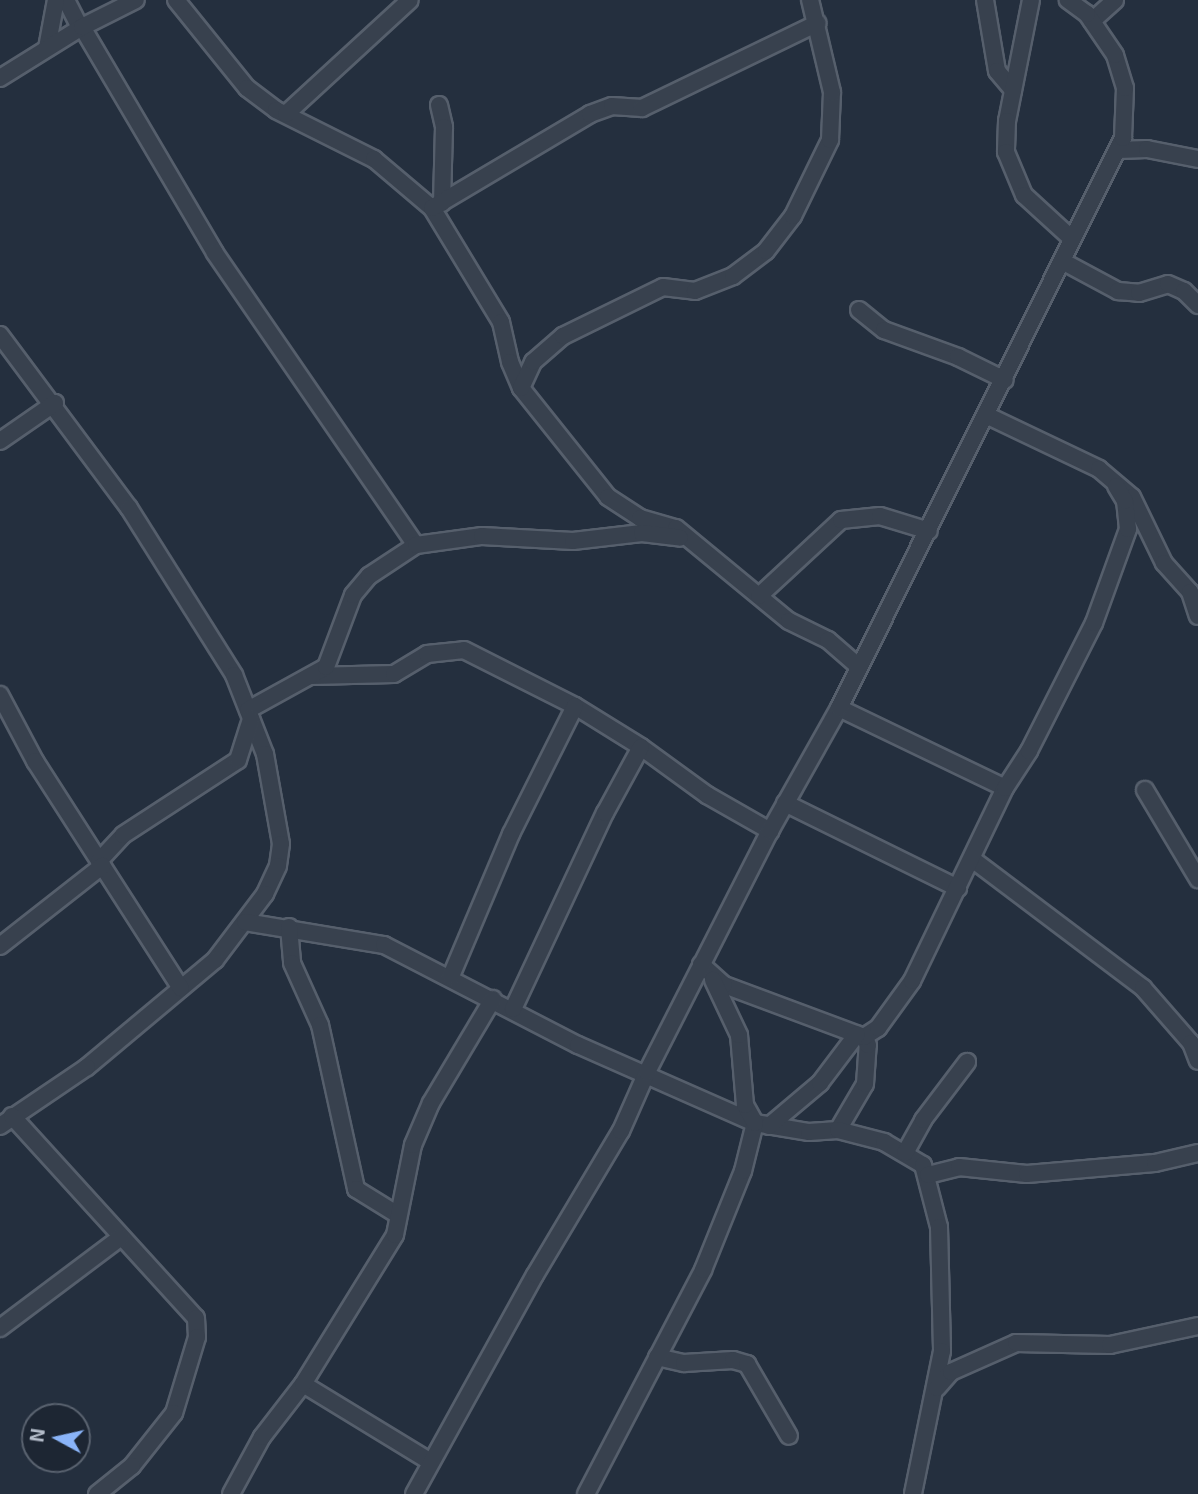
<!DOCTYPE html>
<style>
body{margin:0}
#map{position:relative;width:1198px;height:1494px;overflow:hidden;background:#242f3e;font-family:"Exo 2",sans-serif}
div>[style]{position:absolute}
.roads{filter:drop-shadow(2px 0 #565f6c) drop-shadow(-2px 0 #565f6c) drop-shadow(0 2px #565f6c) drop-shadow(0 -2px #565f6c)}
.minor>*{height:16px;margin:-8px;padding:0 8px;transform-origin:8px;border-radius:8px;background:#38414e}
span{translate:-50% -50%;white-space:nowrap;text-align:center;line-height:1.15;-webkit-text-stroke:5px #1d2633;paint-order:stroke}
.north{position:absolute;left:21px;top:1403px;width:70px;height:70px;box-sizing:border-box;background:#1d2633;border:2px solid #59626f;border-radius:50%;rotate:278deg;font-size:19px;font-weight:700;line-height:28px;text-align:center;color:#b4bcc9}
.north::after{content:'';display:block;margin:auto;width:24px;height:32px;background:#8ab4f8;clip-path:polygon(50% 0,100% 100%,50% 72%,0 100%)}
</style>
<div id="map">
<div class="roads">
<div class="minor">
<i style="left:66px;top:0;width:31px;rotate:63deg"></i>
<i style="left:176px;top:0;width:113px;rotate:51.1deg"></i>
<i style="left:247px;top:88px;width:36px;rotate:37deg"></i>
<i style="left:276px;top:110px;width:110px;rotate:26.6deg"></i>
<i style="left:374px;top:159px;width:76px;rotate:40.2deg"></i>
<i style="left:432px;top:208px;width:133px;rotate:58.8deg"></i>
<i style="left:501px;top:322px;width:41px;rotate:77.3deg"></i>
<i style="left:510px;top:362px;width:28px;rotate:67deg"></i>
<i style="left:521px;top:388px;width:139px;rotate:51.4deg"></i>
<i style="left:608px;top:497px;width:38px;rotate:33deg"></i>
<i style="left:640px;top:518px;width:37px;rotate:16deg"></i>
<i style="left:676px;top:528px;width:146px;rotate:39.5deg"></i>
<i style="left:789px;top:621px;width:43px;rotate:26deg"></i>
<i style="left:828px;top:640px;width:40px;rotate:41deg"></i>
<i style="left:985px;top:0;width:72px;rotate:80.4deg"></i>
<i style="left:997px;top:71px;width:25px;rotate:50deg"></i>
<i style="left:1031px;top:0;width:123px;rotate:101.2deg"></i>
<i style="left:1007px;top:121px;width:31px;rotate:92deg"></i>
<i style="left:1006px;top:152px;width:47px;rotate:67.3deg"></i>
<i style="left:1024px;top:195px;width:65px;rotate:42.5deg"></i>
<i style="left:1092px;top:21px;width:31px;rotate:-42deg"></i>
<i style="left:82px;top:27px;width:262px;rotate:59.5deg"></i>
<i style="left:215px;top:253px;width:354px;rotate:55.5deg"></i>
<i style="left:47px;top:48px;width:49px;rotate:-79.4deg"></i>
<i style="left:0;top:78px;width:97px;rotate:-31.9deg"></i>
<i style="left:82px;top:27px;width:60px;rotate:-26.6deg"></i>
<i style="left:439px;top:105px;width:23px;rotate:77deg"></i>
<i style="left:444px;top:127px;width:76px;rotate:91.5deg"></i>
<i style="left:286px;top:114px;width:168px;rotate:-42.6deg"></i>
<i style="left:1118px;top:150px;width:29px;rotate:-2deg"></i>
<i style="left:1147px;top:149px;width:52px;rotate:11.1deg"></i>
<i style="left:432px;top:208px;width:184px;rotate:-30.7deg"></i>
<i style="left:590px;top:114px;width:23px;rotate:-20deg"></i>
<i style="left:612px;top:106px;width:30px;rotate:4deg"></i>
<i style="left:642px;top:108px;width:195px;rotate:-25.8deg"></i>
<i style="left:1062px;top:261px;width:64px;rotate:28.2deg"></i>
<i style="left:1118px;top:291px;width:21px;rotate:5deg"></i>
<i style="left:1139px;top:293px;width:30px;rotate:-17deg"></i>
<i style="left:1168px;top:284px;width:17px;rotate:24deg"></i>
<i style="left:1184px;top:291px;width:20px;rotate:45deg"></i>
<i style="left:859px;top:310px;width:32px;rotate:39deg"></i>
<i style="left:884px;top:330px;width:79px;rotate:20deg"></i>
<i style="left:958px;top:357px;width:52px;rotate:26.1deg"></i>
<i style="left:0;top:335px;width:216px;rotate:53.3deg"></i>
<i style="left:129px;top:508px;width:197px;rotate:57.8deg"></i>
<i style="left:234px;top:675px;width:85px;rotate:68.6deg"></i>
<i style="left:265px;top:754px;width:91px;rotate:79.9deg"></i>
<i style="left:281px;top:844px;width:22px;rotate:98deg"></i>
<i style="left:278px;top:866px;width:31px;rotate:115deg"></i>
<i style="left:265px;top:894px;width:83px;rotate:127.1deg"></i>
<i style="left:215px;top:960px;width:167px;rotate:140.1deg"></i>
<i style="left:87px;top:1067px;width:105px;rotate:145.9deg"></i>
<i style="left:521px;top:388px;width:29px;rotate:-65deg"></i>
<i style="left:533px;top:362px;width:40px;rotate:-41deg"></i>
<i style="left:563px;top:336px;width:111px;rotate:-26.1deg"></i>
<i style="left:663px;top:287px;width:32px;rotate:7deg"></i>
<i style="left:695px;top:291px;width:41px;rotate:-21.5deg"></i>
<i style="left:733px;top:276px;width:41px;rotate:-37.1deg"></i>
<i style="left:766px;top:251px;width:44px;rotate:-52.4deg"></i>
<i style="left:793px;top:216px;width:85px;rotate:-64deg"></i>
<i style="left:830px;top:140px;width:48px;rotate:-87.6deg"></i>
<i style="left:832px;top:92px;width:95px;rotate:-103.4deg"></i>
<i style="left:986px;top:415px;width:125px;rotate:25.5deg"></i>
<i style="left:1099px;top:469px;width:43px;rotate:40.3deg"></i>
<i style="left:1132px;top:497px;width:73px;rotate:64.1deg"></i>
<i style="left:1164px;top:563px;width:39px;rotate:48deg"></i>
<i style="left:1190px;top:592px;width:25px;rotate:72deg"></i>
<i style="left:0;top:441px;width:67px;rotate:-34.6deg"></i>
<i style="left:759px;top:596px;width:112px;rotate:-42.8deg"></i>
<i style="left:841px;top:520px;width:39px;rotate:-6deg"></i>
<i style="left:880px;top:516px;width:51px;rotate:17deg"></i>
<i style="left:311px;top:676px;width:83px;rotate:-1.4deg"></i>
<i style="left:394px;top:674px;width:39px;rotate:-31deg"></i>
<i style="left:427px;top:654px;width:37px;rotate:-6deg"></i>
<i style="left:464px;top:650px;width:124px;rotate:26.8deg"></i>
<i style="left:575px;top:706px;width:78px;rotate:31.8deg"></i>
<i style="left:641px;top:747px;width:82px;rotate:36deg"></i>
<i style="left:707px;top:795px;width:73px;rotate:29.7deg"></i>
<i style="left:0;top:695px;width:75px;rotate:62.1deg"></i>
<i style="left:35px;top:761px;width:270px;rotate:57.3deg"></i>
<i style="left:839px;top:708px;width:184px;rotate:25.7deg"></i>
<i style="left:248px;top:710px;width:89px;rotate:-28.9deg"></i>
<i style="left:326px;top:667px;width:77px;rotate:-69.4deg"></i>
<i style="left:353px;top:595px;width:25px;rotate:-50deg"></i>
<i style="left:369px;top:576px;width:56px;rotate:-33.4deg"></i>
<i style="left:416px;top:545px;width:67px;rotate:-7.8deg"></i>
<i style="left:482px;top:536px;width:91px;rotate:3.1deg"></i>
<i style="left:573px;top:541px;width:69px;rotate:-6.6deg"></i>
<i style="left:642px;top:533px;width:38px;rotate:7deg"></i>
<i style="left:1145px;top:790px;width:104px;rotate:59.2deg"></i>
<i style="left:785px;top:803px;width:193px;rotate:26.2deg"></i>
<i style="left:972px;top:859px;width:214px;rotate:37deg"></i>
<i style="left:1143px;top:988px;width:73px;rotate:48.9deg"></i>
<i style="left:1191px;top:1043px;width:19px;rotate:69deg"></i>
<i style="left:99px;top:861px;width:35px;rotate:-47deg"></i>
<i style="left:123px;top:835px;width:137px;rotate:-33.1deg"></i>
<i style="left:238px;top:760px;width:43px;rotate:-72.4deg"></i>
<i style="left:245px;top:922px;width:141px;rotate:9.4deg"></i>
<i style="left:384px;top:945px;width:218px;rotate:27.3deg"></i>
<i style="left:578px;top:1045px;width:193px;rotate:23.8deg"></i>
<i style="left:755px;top:1123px;width:55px;rotate:9.5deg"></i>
<i style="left:809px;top:1132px;width:29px;rotate:-4deg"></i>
<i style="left:838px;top:1130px;width:53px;rotate:-59.6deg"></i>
<i style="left:865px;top:1084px;width:39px;rotate:-86deg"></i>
<i style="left:868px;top:1045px;width:9px;rotate:-117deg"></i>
<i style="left:864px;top:1037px;width:149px;rotate:-159.6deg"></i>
<i style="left:724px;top:985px;width:31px;rotate:-138deg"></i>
<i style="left:289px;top:927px;width:36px;rotate:85deg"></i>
<i style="left:292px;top:963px;width:68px;rotate:65.7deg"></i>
<i style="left:320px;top:1025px;width:168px;rotate:77.6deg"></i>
<i style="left:356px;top:1189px;width:49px;rotate:31.8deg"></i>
<i style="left:0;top:946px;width:130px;rotate:-38.1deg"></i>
<i style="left:451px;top:976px;width:154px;rotate:-67.1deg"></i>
<i style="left:511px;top:834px;width:143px;rotate:-63.4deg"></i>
<i style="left:513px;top:1009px;width:217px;rotate:-64.9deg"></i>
<i style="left:605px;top:813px;width:75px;rotate:-61.4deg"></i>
<i style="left:864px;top:1037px;width:17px;rotate:-33deg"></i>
<i style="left:878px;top:1028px;width:58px;rotate:-54.1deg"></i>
<i style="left:912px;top:981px;width:214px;rotate:-64.3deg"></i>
<i style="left:1005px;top:788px;width:44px;rotate:-57deg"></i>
<i style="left:1029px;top:751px;width:144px;rotate:-63.1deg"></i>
<i style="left:1094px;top:623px;width:100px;rotate:-70.1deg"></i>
<i style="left:1128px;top:529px;width:28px;rotate:-96deg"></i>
<i style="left:1125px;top:501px;width:17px;rotate:-121deg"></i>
<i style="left:12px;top:1116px;width:273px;rotate:47.7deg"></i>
<i style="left:196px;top:1318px;width:19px;rotate:87deg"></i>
<i style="left:197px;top:1337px;width:79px;rotate:106.8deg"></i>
<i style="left:174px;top:1413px;width:68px;rotate:128.4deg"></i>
<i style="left:132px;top:1466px;width:45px;rotate:141.3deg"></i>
<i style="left:769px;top:1126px;width:67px;rotate:-40.1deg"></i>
<i style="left:820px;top:1083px;width:61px;rotate:-52.9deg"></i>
<i style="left:838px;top:1130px;width:48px;rotate:14.6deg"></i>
<i style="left:884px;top:1142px;width:45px;rotate:30.5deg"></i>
<i style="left:923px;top:1165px;width:64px;rotate:75.5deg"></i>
<i style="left:939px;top:1227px;width:124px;rotate:88.6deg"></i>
<i style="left:942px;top:1351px;width:146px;rotate:101.5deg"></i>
<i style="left:905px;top:1153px;width:38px;rotate:-61deg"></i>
<i style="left:923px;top:1120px;width:73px;rotate:-52.8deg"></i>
<i style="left:928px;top:1175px;width:32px;rotate:-14deg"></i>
<i style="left:959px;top:1167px;width:68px;rotate:5.9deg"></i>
<i style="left:1027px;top:1174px;width:128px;rotate:-4.9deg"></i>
<i style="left:1155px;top:1163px;width:44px;rotate:-13.1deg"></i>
<i style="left:0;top:1328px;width:150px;rotate:-36.9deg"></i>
<i style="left:657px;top:1357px;width:28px;rotate:13deg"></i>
<i style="left:684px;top:1363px;width:49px;rotate:-3.5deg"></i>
<i style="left:733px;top:1360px;width:15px;rotate:16deg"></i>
<i style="left:747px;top:1364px;width:83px;rotate:59.7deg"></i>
<i style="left:303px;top:1384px;width:150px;rotate:31.4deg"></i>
<i style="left:937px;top:1388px;width:21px;rotate:-49deg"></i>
<i style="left:951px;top:1372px;width:71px;rotate:-24deg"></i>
<i style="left:1016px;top:1343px;width:94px;rotate:1.2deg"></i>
<i style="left:1110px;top:1345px;width:90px;rotate:-12.2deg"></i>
<i style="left:231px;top:1494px;width:65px;rotate:-61.5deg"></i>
<i style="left:262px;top:1437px;width:67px;rotate:-52.3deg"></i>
<i style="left:303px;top:1384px;width:175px;rotate:-58.3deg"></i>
<i style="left:395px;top:1235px;width:92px;rotate:-78.7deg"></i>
<i style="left:413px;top:1145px;width:46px;rotate:-66.8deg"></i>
<i style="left:431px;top:1103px;width:121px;rotate:-59.2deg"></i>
<i style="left:414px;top:1494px;width:250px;rotate:-61.1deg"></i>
<i style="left:535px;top:1275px;width:168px;rotate:-59.2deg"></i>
<i style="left:621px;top:1131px;width:64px;rotate:-66.2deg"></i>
<i style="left:647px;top:1072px;width:271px;rotate:-63deg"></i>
<i style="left:770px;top:831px;width:141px;rotate:-60.7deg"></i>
<i style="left:839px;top:708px;width:637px;rotate:-63.52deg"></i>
<i style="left:1123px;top:138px;width:50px;rotate:-87.7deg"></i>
<i style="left:1125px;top:88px;width:34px;rotate:-107deg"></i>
<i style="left:1115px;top:55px;width:50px;rotate:-124.3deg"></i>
<i style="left:1087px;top:14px;width:24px;rotate:-144deg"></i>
<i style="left:586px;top:1494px;width:253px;rotate:-62.4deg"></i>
<i style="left:703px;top:1270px;width:107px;rotate:-68deg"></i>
<i style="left:743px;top:1171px;width:49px;rotate:-76deg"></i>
<i style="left:755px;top:1123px;width:21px;rotate:-119deg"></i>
<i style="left:745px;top:1105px;width:70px;rotate:-94.9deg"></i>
<i style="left:739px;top:1035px;width:61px;rotate:-115.3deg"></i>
</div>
</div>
<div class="north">N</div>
</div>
